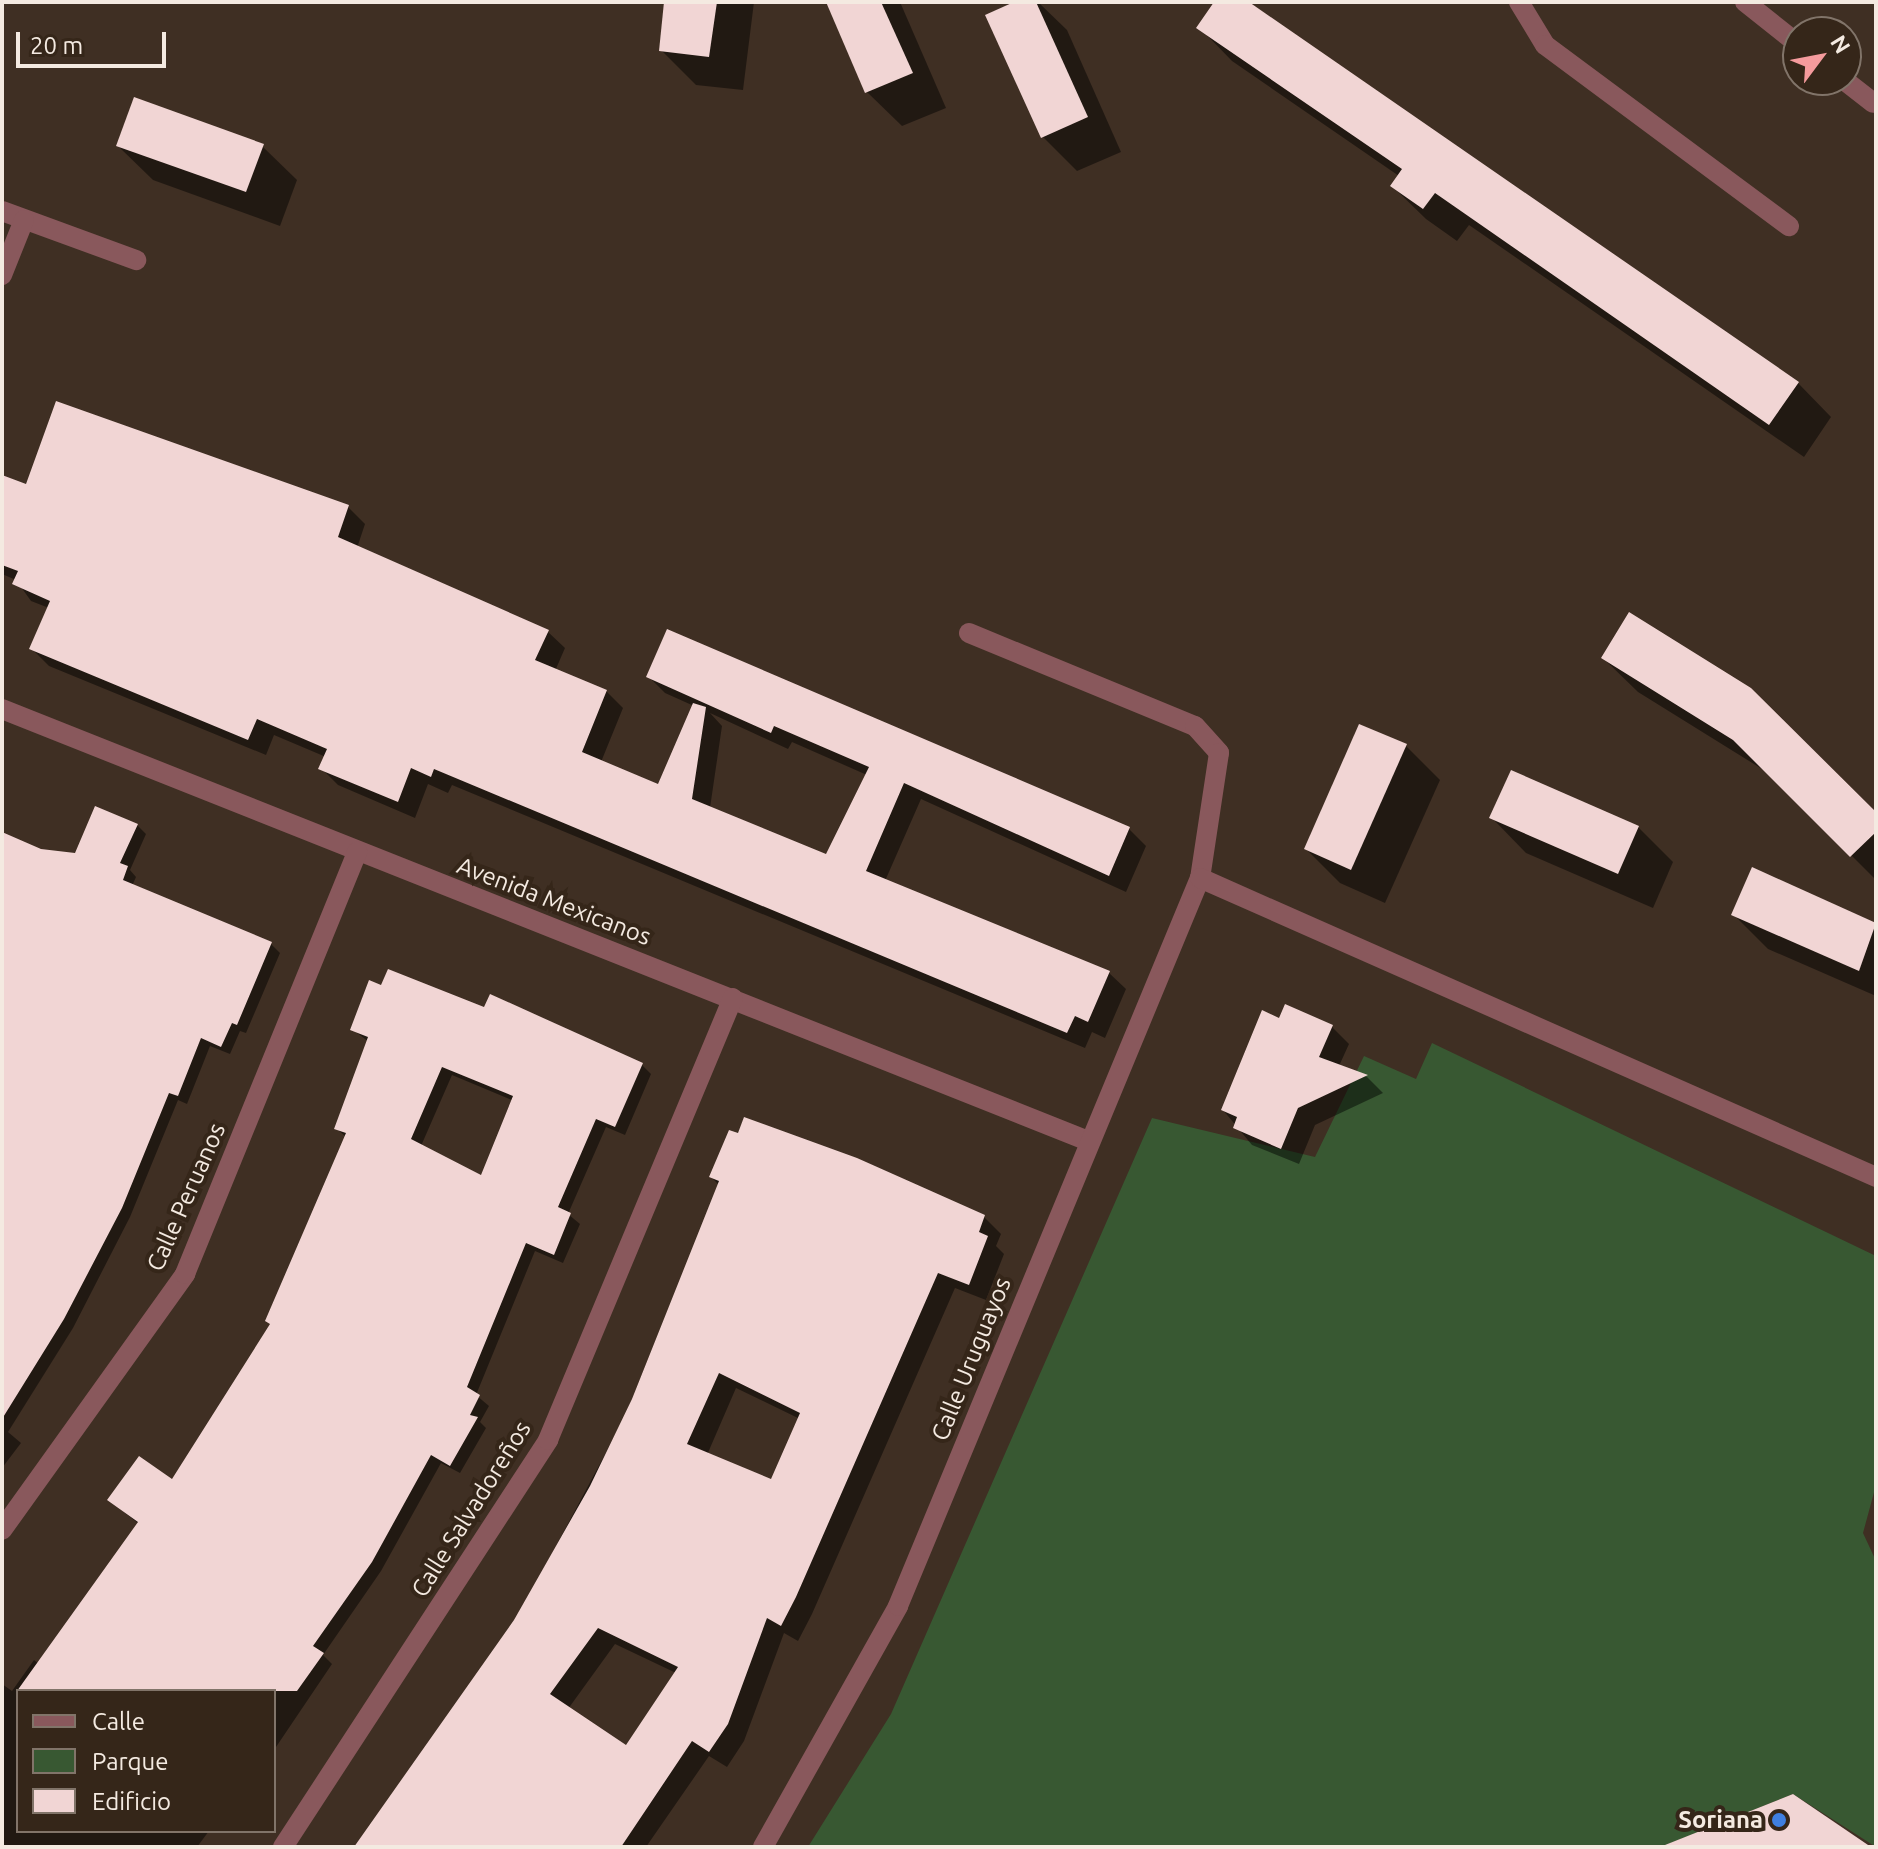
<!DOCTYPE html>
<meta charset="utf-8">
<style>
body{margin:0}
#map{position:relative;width:1878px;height:1849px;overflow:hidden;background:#3f2f23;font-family:Ubuntu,sans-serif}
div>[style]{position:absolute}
.green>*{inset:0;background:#385832}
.shadow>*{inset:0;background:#0007}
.building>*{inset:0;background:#f1d5d4}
.service>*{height:20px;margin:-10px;padding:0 10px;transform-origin:10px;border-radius:10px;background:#89585c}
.minor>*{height:20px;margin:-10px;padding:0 10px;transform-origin:10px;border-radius:10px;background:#89585c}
.dots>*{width:22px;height:22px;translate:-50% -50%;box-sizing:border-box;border:4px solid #352619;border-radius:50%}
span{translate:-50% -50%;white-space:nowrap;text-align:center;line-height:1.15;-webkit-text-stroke:8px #352619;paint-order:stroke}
.street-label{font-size:24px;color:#f4eae1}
.poi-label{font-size:24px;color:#f4eae1;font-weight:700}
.right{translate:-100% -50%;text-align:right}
.frame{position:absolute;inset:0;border:4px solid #f4eae1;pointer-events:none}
.legend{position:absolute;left:16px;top:1689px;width:260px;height:144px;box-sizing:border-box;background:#352619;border:2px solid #817469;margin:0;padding:10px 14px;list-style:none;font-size:24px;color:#f4eae1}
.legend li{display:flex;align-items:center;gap:16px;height:40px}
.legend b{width:40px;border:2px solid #817469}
.north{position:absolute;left:1782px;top:16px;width:80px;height:80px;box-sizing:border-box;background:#352619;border:2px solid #817469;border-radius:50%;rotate:58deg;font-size:22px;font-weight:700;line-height:32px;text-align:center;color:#f4eae1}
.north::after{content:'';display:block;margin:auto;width:28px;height:36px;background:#f59b9d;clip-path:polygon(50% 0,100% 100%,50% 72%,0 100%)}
.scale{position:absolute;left:16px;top:32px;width:150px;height:36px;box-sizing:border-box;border:4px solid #f4eae1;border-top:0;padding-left:10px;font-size:24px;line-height:28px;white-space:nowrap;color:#f4eae1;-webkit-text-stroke:6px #352619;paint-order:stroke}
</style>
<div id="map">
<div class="green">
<i style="clip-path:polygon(1432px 1043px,1876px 1256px,1876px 1485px,1863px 1533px,1876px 1561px,1876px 1847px,1793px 1794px,1661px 1847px,808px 1847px,891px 1714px,1152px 1118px,1315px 1157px,1364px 1056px,1416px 1079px)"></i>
</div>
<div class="shadow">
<i style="clip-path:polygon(666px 2px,754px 2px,743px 90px,696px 85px,661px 50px)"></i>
<i style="clip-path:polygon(828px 2px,900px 2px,946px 108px,902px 126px,867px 92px)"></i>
<i style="clip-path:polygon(1019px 2px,1038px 2px,1067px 30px,1121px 152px,1077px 171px,1043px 137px)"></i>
<i style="clip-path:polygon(1216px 2px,1246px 2px,1798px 383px,1831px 417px,1804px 457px,1469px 225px,1457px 241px,1426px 219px,1392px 186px,1399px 176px,1232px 61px,1199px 27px)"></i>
<i style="clip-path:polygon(118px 146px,262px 146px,297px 180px,280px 226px,153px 180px)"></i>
<i style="clip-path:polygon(evenodd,28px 487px,348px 507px,365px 524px,357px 548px,547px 631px,565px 648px,555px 671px,606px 691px,623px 708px,601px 762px,660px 786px,694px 706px,665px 693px,648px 676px,1129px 829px,1146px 846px,1126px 892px,921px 799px,885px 881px,1108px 972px,1126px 989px,1105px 1038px,1092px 1032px,1085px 1048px,452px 785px,448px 793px,428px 784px,415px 818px,338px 785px,321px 768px,326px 757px,274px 735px,266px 755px,49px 666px,32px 649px,49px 608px,31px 601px,16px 580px,2px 574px,2px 496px,28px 487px,710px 713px,788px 749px,792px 742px,867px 775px,827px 856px,710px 808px,722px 726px,710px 713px)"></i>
<i style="clip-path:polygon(1603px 658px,1876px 815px,1876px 880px,1770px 774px,1638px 692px)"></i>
<i style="clip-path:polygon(1406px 746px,1440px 780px,1385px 903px,1340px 883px,1306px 849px)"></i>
<i style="clip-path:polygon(1492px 818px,1638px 827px,1673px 862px,1653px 908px,1526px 853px)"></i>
<i style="clip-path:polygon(137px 825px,146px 834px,130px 870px,136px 877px,132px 886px,271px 944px,280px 953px,246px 1033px,240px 1031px,230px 1054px,210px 1046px,187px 1104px,178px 1100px,130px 1217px,73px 1328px,8px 1432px,21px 1443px,2px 1468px,2px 856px,41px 851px,76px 855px)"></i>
<i style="clip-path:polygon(1753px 870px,1876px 925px,1876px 996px,1768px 949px,1733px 914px)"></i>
<i style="clip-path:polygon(evenodd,485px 1009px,642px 1065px,651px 1074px,625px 1135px,606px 1127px,568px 1214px,580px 1224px,563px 1263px,535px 1251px,476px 1395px,489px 1406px,480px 1422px,486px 1428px,460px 1473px,441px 1463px,381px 1571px,323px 1655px,332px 1664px,274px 1750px,274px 1691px,18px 1691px,18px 1831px,209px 1831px,197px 1847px,2px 1847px,2px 1684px,12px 1691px,34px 1660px,39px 1664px,139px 1524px,109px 1500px,172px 1482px,272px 1325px,346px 1137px,336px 1128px,369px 1042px,352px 1029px,485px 1009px,452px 1075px,514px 1101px,482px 1178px,421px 1146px,452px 1075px)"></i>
<i style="clip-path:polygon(1280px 1021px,1331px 1026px,1349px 1044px,1339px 1066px,1367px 1077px,1383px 1093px,1315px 1125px,1299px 1164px,1252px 1145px,1223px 1110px)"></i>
<i style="clip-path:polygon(evenodd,711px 1177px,984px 1217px,1001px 1234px,996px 1246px,1004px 1254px,986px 1300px,955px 1288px,812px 1614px,798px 1641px,784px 1633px,744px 1741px,727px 1767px,709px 1756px,646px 1847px,355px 1847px,516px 1621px,634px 1400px,719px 1185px,711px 1177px,736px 1388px,800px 1419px,772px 1482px,707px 1455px,736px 1388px,711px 1177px,615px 1644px,676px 1673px,627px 1748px,568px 1709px,615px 1644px)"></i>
</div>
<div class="building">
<i style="clip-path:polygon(664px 2px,717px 2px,709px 57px,659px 51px)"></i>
<i style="clip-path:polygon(826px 2px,881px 2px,913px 73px,865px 93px)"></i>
<i style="clip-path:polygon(1014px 2px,1036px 2px,1088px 117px,1041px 138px,985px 15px)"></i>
<i style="clip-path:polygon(1214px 2px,1249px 2px,1799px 382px,1769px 425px,1435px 193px,1423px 209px,1390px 186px,1402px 169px,1196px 28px)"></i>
<i style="clip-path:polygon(134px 97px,264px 144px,246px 192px,116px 146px)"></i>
<i style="clip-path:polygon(56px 401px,349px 505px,338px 537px,549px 630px,535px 660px,607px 690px,582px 752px,658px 784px,693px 703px,706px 707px,692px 799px,826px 854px,869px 767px,774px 726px,771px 733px,646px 677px,667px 629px,1130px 827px,1109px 876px,904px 783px,866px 871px,1110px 971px,1088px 1022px,1075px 1016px,1067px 1033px,434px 769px,431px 777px,411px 768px,398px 802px,318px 769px,327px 749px,257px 719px,248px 740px,29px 649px,50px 601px,12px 584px,18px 571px,2px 565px,2px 475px,26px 484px)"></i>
<i style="clip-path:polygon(1629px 612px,1751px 688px,1876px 812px,1876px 832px,1850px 857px,1733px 740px,1601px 658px)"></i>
<i style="clip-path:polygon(1359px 724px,1407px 744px,1351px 870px,1304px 849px)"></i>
<i style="clip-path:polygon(1511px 770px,1639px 826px,1618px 874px,1489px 818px)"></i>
<i style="clip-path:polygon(95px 806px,138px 824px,120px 863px,128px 866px,123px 880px,272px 942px,237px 1025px,232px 1023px,221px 1047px,201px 1038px,178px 1096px,169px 1093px,122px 1208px,64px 1319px,2px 1419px,2px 832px,41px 849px,75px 853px)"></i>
<i style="clip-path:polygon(1752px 867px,1876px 923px,1859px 971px,1731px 915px)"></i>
<i style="clip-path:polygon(evenodd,388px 969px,484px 1007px,490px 994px,643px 1063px,615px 1127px,596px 1119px,558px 1207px,571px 1213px,554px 1255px,526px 1243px,467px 1387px,480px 1395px,470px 1415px,478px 1417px,450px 1466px,431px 1455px,372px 1562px,313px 1646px,324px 1653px,297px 1691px,17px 1691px,138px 1522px,107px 1500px,139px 1456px,172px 1479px,270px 1324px,265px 1321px,346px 1133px,334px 1129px,368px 1037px,350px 1030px,369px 980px,381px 985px,388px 969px,442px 1067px,513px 1096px,481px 1175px,411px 1139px,442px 1067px)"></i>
<i style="clip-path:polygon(1285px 1004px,1333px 1025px,1319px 1057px,1368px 1075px,1298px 1108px,1281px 1149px,1233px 1128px,1237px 1117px,1221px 1110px,1262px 1010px,1279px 1018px)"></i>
<i style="clip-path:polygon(evenodd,744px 1117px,857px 1158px,985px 1215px,979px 1232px,988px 1236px,969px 1285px,938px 1273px,796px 1597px,781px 1626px,767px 1618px,728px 1724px,709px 1752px,692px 1741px,621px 1847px,354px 1847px,514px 1620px,590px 1486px,632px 1399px,719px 1181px,709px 1177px,729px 1130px,738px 1133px,744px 1117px,719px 1373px,800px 1413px,771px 1479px,687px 1444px,719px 1373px,744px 1117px,598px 1628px,678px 1667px,626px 1745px,550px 1694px,598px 1628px)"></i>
<i style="clip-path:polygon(1793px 1794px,1871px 1847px,1666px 1847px,1665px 1845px)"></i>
</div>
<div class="service">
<i style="left:969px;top:633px;width:244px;rotate:22.4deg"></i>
<i style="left:1195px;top:726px;width:36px;rotate:48deg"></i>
<i style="left:1219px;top:753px;width:126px;rotate:98.6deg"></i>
</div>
<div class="minor">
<i style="left:1519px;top:2px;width:50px;rotate:58.8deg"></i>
<i style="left:1545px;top:45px;width:304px;rotate:36.6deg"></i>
<i style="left:1745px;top:2px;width:68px;rotate:38.4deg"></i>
<i style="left:1844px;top:80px;width:37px;rotate:38deg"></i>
<i style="left:2px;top:211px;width:143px;rotate:20.1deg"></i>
<i style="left:2px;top:275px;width:59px;rotate:-68.2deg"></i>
<i style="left:2px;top:709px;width:1169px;rotate:21.69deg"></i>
<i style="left:2px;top:1530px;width:315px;rotate:-54.4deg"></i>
<i style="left:185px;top:1274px;width:456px;rotate:-67.8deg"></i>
<i style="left:283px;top:1847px;width:486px;rotate:-56.9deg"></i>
<i style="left:548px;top:1440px;width:479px;rotate:-67.3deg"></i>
<i style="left:763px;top:1847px;width:276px;rotate:-60.7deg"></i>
<i style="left:898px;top:1606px;width:788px;rotate:-67.47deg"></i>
<i style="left:1200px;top:878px;width:739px;rotate:23.86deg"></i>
</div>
<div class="dots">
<i style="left:1779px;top:1820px;background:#3f7fe0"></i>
</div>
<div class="street-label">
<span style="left:554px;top:901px;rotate:21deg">Avenida Mexicanos</span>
<span style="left:186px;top:1197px;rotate:-66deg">Calle Peruanos</span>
<span style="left:971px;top:1359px;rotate:-68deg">Calle Uruguayos</span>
<span style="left:471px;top:1509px;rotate:-58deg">Calle Salvadoreños</span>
</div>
<div class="poi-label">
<span class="right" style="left:1763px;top:1820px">Soriana</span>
</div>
<div class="frame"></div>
<ul class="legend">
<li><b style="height:10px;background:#89585c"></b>Calle</li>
<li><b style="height:22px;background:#385832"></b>Parque</li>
<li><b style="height:22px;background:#f1d5d4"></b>Edificio</li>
</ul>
<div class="north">N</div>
<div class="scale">20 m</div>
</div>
